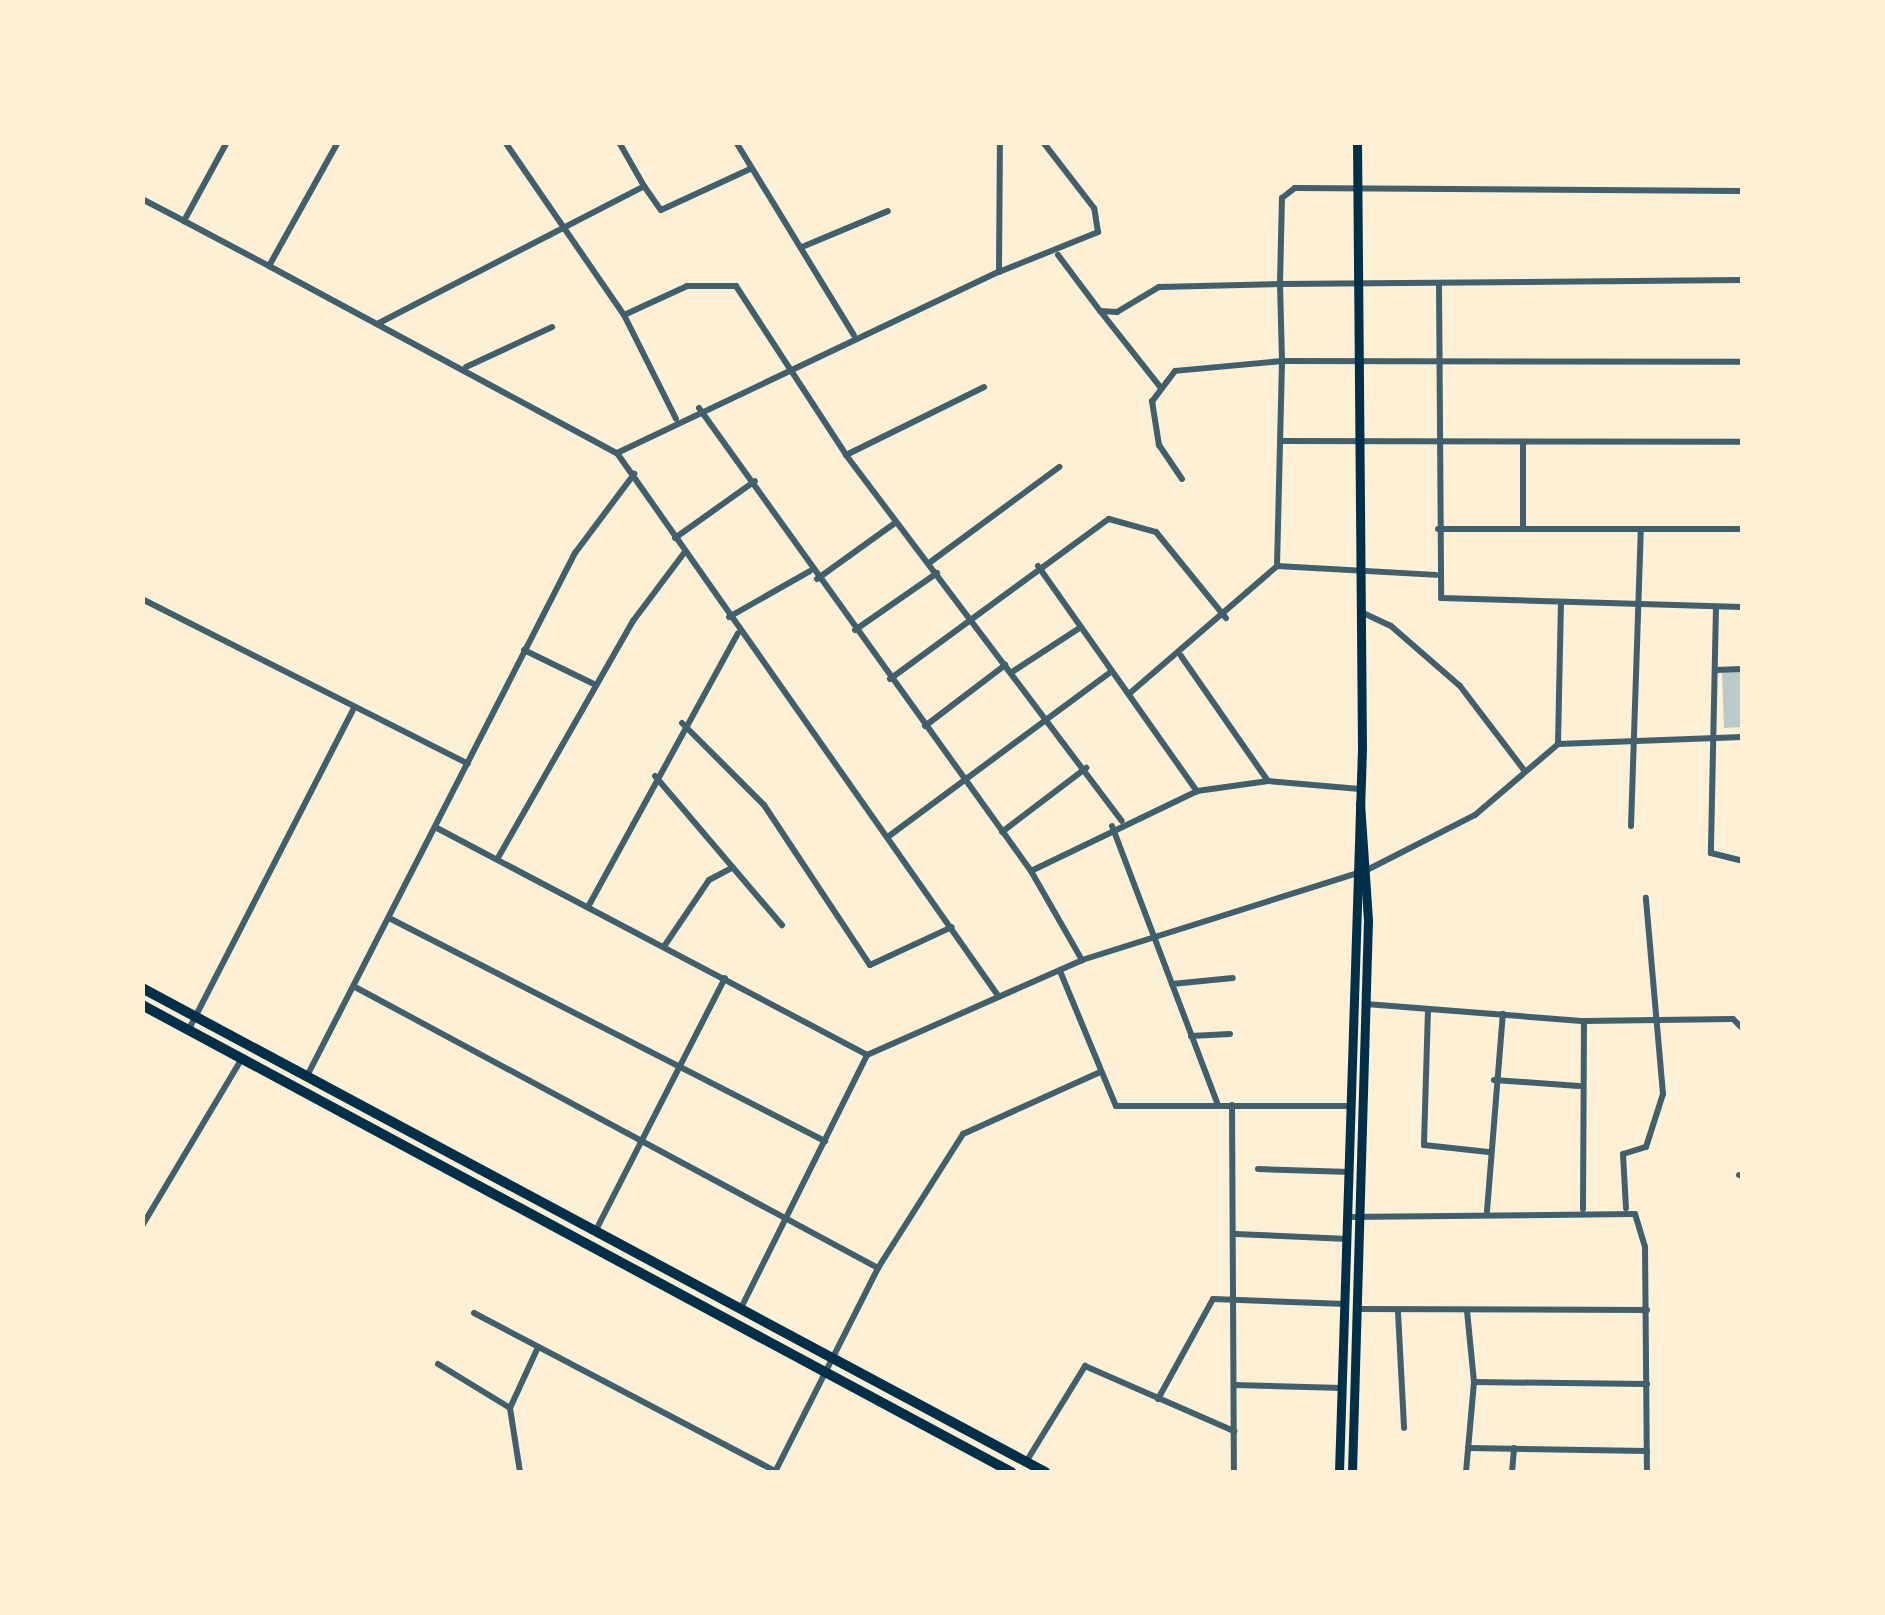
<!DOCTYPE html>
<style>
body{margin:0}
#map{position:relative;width:1885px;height:1615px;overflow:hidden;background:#fdf0d5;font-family:Roboto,sans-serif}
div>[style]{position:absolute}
.green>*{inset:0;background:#b9caca}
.minor>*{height:6px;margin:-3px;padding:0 3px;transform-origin:3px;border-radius:3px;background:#3f606c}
.secondary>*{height:9px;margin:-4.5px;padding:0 4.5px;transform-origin:4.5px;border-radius:4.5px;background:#003049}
.primary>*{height:10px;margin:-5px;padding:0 5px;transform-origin:5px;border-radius:5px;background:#003049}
span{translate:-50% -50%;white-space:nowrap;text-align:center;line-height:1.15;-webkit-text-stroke:10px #fdf0d5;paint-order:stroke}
.frame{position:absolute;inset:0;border:145px solid #fdf0d5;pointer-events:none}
</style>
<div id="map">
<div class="green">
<i style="clip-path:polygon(1722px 670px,1742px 670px,1742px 727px,1724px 728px)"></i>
</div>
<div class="minor">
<i style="left:227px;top:142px;width:90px;rotate:118.6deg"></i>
<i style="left:184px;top:221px;width:96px;rotate:27.9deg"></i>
<i style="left:338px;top:142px;width:142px;rotate:119.1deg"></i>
<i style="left:269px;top:266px;width:395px;rotate:28.3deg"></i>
<i style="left:617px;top:453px;width:661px;rotate:54.92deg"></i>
<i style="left:505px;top:142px;width:210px;rotate:55.5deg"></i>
<i style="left:624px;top:315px;width:116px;rotate:63.4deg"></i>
<i style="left:736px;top:142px;width:226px;rotate:58.6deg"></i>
<i style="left:644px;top:186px;width:29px;rotate:55deg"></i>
<i style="left:661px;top:210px;width:98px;rotate:-24.7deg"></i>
<i style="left:142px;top:199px;width:47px;rotate:27.6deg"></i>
<i style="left:802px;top:247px;width:93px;rotate:-22.7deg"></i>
<i style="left:1058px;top:255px;width:70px;rotate:53.1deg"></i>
<i style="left:1100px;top:311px;width:17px;rotate:3deg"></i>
<i style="left:1117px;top:312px;width:49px;rotate:-30.8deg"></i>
<i style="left:1159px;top:287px;width:121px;rotate:-1.4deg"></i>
<i style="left:1280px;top:284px;width:86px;rotate:-88.7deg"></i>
<i style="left:1282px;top:198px;width:16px;rotate:-38deg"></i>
<i style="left:1295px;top:188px;width:447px;rotate:0.4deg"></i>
<i style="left:999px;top:272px;width:107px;rotate:-22deg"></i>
<i style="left:1098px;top:232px;width:24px;rotate:-99deg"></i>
<i style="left:1094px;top:208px;width:83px;rotate:-127.7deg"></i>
<i style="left:1742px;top:280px;width:462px;rotate:179.5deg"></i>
<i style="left:1280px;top:284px;width:77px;rotate:88.5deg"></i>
<i style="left:1282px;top:361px;width:460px;rotate:0.1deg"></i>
<i style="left:1439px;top:283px;width:315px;rotate:89.6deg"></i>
<i style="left:1441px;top:598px;width:301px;rotate:1.7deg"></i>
<i style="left:1101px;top:312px;width:97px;rotate:51.7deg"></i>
<i style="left:624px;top:315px;width:69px;rotate:-24.7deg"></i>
<i style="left:687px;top:286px;width:49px"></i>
<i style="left:736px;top:286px;width:202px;rotate:56.9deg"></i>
<i style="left:846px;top:455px;width:154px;rotate:-26.2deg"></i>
<i style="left:379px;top:323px;width:298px;rotate:-27.3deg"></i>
<i style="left:644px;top:186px;width:51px;rotate:-119.6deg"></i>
<i style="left:466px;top:367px;width:95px;rotate:-24.9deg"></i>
<i style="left:699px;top:408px;width:570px;rotate:54.36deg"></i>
<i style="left:1031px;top:871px;width:103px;rotate:60.2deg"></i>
<i style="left:1281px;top:441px;width:461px;rotate:0.1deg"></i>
<i style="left:1523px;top:443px;width:85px;rotate:90deg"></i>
<i style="left:617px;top:453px;width:423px;rotate:-25.4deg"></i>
<i style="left:999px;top:272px;width:130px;rotate:-89.6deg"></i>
<i style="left:846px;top:455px;width:458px;rotate:53deg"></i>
<i style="left:1438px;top:529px;width:304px"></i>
<i style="left:675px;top:538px;width:98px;rotate:-35.5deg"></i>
<i style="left:929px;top:563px;width:162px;rotate:-36.4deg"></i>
<i style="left:1038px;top:566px;width:276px;rotate:54.8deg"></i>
<i style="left:1277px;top:566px;width:159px;rotate:3.2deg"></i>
<i style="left:817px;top:579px;width:96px;rotate:-35.7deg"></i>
<i style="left:142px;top:599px;width:365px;rotate:26.8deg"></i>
<i style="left:1716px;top:607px;width:246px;rotate:91.2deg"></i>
<i style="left:1711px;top:853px;width:32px;rotate:14deg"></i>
<i style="left:1361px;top:612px;width:33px;rotate:25deg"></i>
<i style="left:1391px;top:626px;width:91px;rotate:41deg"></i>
<i style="left:1460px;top:686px;width:106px;rotate:52.7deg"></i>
<i style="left:729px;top:617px;width:93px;rotate:-29.6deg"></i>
<i style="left:855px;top:630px;width:100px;rotate:-34.8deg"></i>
<i style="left:524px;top:650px;width:80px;rotate:25.9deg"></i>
<i style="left:1181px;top:656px;width:152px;rotate:55.2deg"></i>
<i style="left:1715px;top:670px;width:27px;rotate:-2deg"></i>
<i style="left:1012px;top:672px;width:82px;rotate:-33.1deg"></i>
<i style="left:890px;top:679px;width:271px;rotate:-36.2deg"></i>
<i style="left:1109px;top:519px;width:49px;rotate:15.5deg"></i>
<i style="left:1156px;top:532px;width:111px;rotate:50.9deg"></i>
<i style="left:1130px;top:693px;width:194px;rotate:-40.8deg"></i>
<i style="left:1277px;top:566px;width:205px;rotate:-88.6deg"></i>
<i style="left:1282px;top:361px;width:107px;rotate:174.7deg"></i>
<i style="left:1175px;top:371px;width:38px;rotate:127deg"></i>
<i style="left:1152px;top:401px;width:45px;rotate:81deg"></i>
<i style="left:1159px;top:445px;width:41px;rotate:55.9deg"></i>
<i style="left:682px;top:723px;width:116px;rotate:45deg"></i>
<i style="left:764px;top:805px;width:192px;rotate:56.5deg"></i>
<i style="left:870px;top:965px;width:90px;rotate:-24.9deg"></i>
<i style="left:925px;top:726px;width:101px;rotate:-37.3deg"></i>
<i style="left:1558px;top:744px;width:139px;rotate:-88.8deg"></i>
<i style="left:655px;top:776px;width:196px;rotate:49.6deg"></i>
<i style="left:1112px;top:826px;width:296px;rotate:69.2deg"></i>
<i style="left:1631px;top:826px;width:296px;rotate:-88.1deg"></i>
<i style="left:435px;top:827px;width:488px;rotate:27.8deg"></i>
<i style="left:1002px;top:832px;width:106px;rotate:-37.3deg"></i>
<i style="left:889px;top:836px;width:276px;rotate:-36.5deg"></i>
<i style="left:499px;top:856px;width:271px;rotate:-60.3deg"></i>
<i style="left:633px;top:621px;width:85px;rotate:-53.1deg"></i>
<i style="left:1031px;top:871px;width:184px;rotate:-25.7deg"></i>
<i style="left:1197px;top:791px;width:72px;rotate:-8deg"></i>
<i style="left:1268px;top:781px;width:92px;rotate:5deg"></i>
<i style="left:588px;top:907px;width:312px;rotate:-61.3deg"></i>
<i style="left:389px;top:918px;width:490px;rotate:27.1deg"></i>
<i style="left:665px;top:945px;width:78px;rotate:-55.9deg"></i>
<i style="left:709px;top:880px;width:27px;rotate:-28deg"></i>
<i style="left:1060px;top:971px;width:146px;rotate:67.5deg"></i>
<i style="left:1116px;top:1106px;width:235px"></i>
<i style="left:1172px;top:984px;width:61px;rotate:-5.6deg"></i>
<i style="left:355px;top:987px;width:594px;rotate:28.25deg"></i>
<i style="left:1366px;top:1004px;width:219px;rotate:4.5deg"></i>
<i style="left:1584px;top:1021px;width:149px;rotate:-0.8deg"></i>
<i style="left:1733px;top:1019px;width:13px;rotate:45deg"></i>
<i style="left:1428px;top:1009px;width:136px;rotate:91.7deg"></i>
<i style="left:1424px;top:1145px;width:65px;rotate:6.1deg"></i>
<i style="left:189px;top:1029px;width:359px;rotate:-62.8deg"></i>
<i style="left:1191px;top:1036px;width:39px;rotate:-3deg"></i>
<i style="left:307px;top:1076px;width:588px;rotate:-62.87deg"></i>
<i style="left:575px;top:553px;width:99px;rotate:-53.2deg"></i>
<i style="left:1494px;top:1080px;width:85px;rotate:4deg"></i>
<i style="left:1232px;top:1105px;width:367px;rotate:89.7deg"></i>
<i style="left:1258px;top:1169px;width:92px;rotate:1.9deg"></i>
<i style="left:1739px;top:1175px;width:3px;rotate:18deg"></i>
<i style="left:1626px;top:1208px;width:54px;rotate:-93.2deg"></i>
<i style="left:1623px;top:1154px;width:24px;rotate:-17deg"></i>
<i style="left:1646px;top:1147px;width:56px;rotate:-72.2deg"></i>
<i style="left:1663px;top:1094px;width:197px;rotate:-95deg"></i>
<i style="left:1583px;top:1209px;width:188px;rotate:-89.7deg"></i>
<i style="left:1487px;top:1211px;width:198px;rotate:-85.4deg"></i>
<i style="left:1347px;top:1217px;width:288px;rotate:-0.6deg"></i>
<i style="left:1635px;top:1214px;width:34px;rotate:73deg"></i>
<i style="left:1645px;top:1247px;width:225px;rotate:89.5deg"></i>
<i style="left:142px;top:1226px;width:193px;rotate:-59.2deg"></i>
<i style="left:596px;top:1230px;width:283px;rotate:-62.9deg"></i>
<i style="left:1235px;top:1234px;width:113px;rotate:2.5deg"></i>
<i style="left:741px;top:1308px;width:283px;rotate:-63.5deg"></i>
<i style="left:867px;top:1055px;width:235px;rotate:-23.8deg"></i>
<i style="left:1082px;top:960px;width:297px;rotate:-17.5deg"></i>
<i style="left:1365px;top:871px;width:123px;rotate:-27deg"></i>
<i style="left:1475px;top:815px;width:109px;rotate:-40.5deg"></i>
<i style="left:1558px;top:744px;width:184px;rotate:-2.2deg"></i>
<i style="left:1357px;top:1309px;width:290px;rotate:0.2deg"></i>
<i style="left:1398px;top:1312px;width:116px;rotate:87deg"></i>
<i style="left:474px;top:1313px;width:340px;rotate:27.7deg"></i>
<i style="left:438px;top:1364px;width:84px;rotate:31.4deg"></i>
<i style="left:1474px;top:1382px;width:173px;rotate:0.7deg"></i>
<i style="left:1234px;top:1385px;width:108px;rotate:1.6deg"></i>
<i style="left:1158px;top:1399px;width:114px;rotate:-61.2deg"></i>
<i style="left:1213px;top:1299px;width:133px;rotate:2.2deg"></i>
<i style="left:1468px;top:1448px;width:179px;rotate:1deg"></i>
<i style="left:1026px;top:1462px;width:113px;rotate:-58.4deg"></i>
<i style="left:1085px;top:1366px;width:163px;rotate:23.6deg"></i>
<i style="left:520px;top:1472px;width:65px;rotate:-98.9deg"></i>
<i style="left:510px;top:1408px;width:67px;rotate:-65.3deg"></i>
<i style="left:775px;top:1472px;width:229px;rotate:-63.2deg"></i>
<i style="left:878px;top:1268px;width:159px;rotate:-57.6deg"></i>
<i style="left:963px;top:1134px;width:150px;rotate:-24.3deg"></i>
<i style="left:1466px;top:1472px;width:90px;rotate:-84.9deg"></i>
<i style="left:1474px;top:1382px;width:71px;rotate:-95.6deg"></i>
<i style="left:1512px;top:1472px;width:24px;rotate:-85deg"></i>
</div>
<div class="secondary">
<i style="left:1339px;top:1472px;width:722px;rotate:-88.18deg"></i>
<i style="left:1362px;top:750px;width:608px;rotate:-90.47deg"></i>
<i style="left:1352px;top:1472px;width:552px;rotate:-88.34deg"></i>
<i style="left:1368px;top:920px;width:117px;rotate:-93.9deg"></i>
</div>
<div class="primary">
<i style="left:142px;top:988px;width:1025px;rotate:28.19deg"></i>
<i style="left:142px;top:1005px;width:987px;rotate:28.25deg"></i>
</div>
<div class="frame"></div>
</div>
